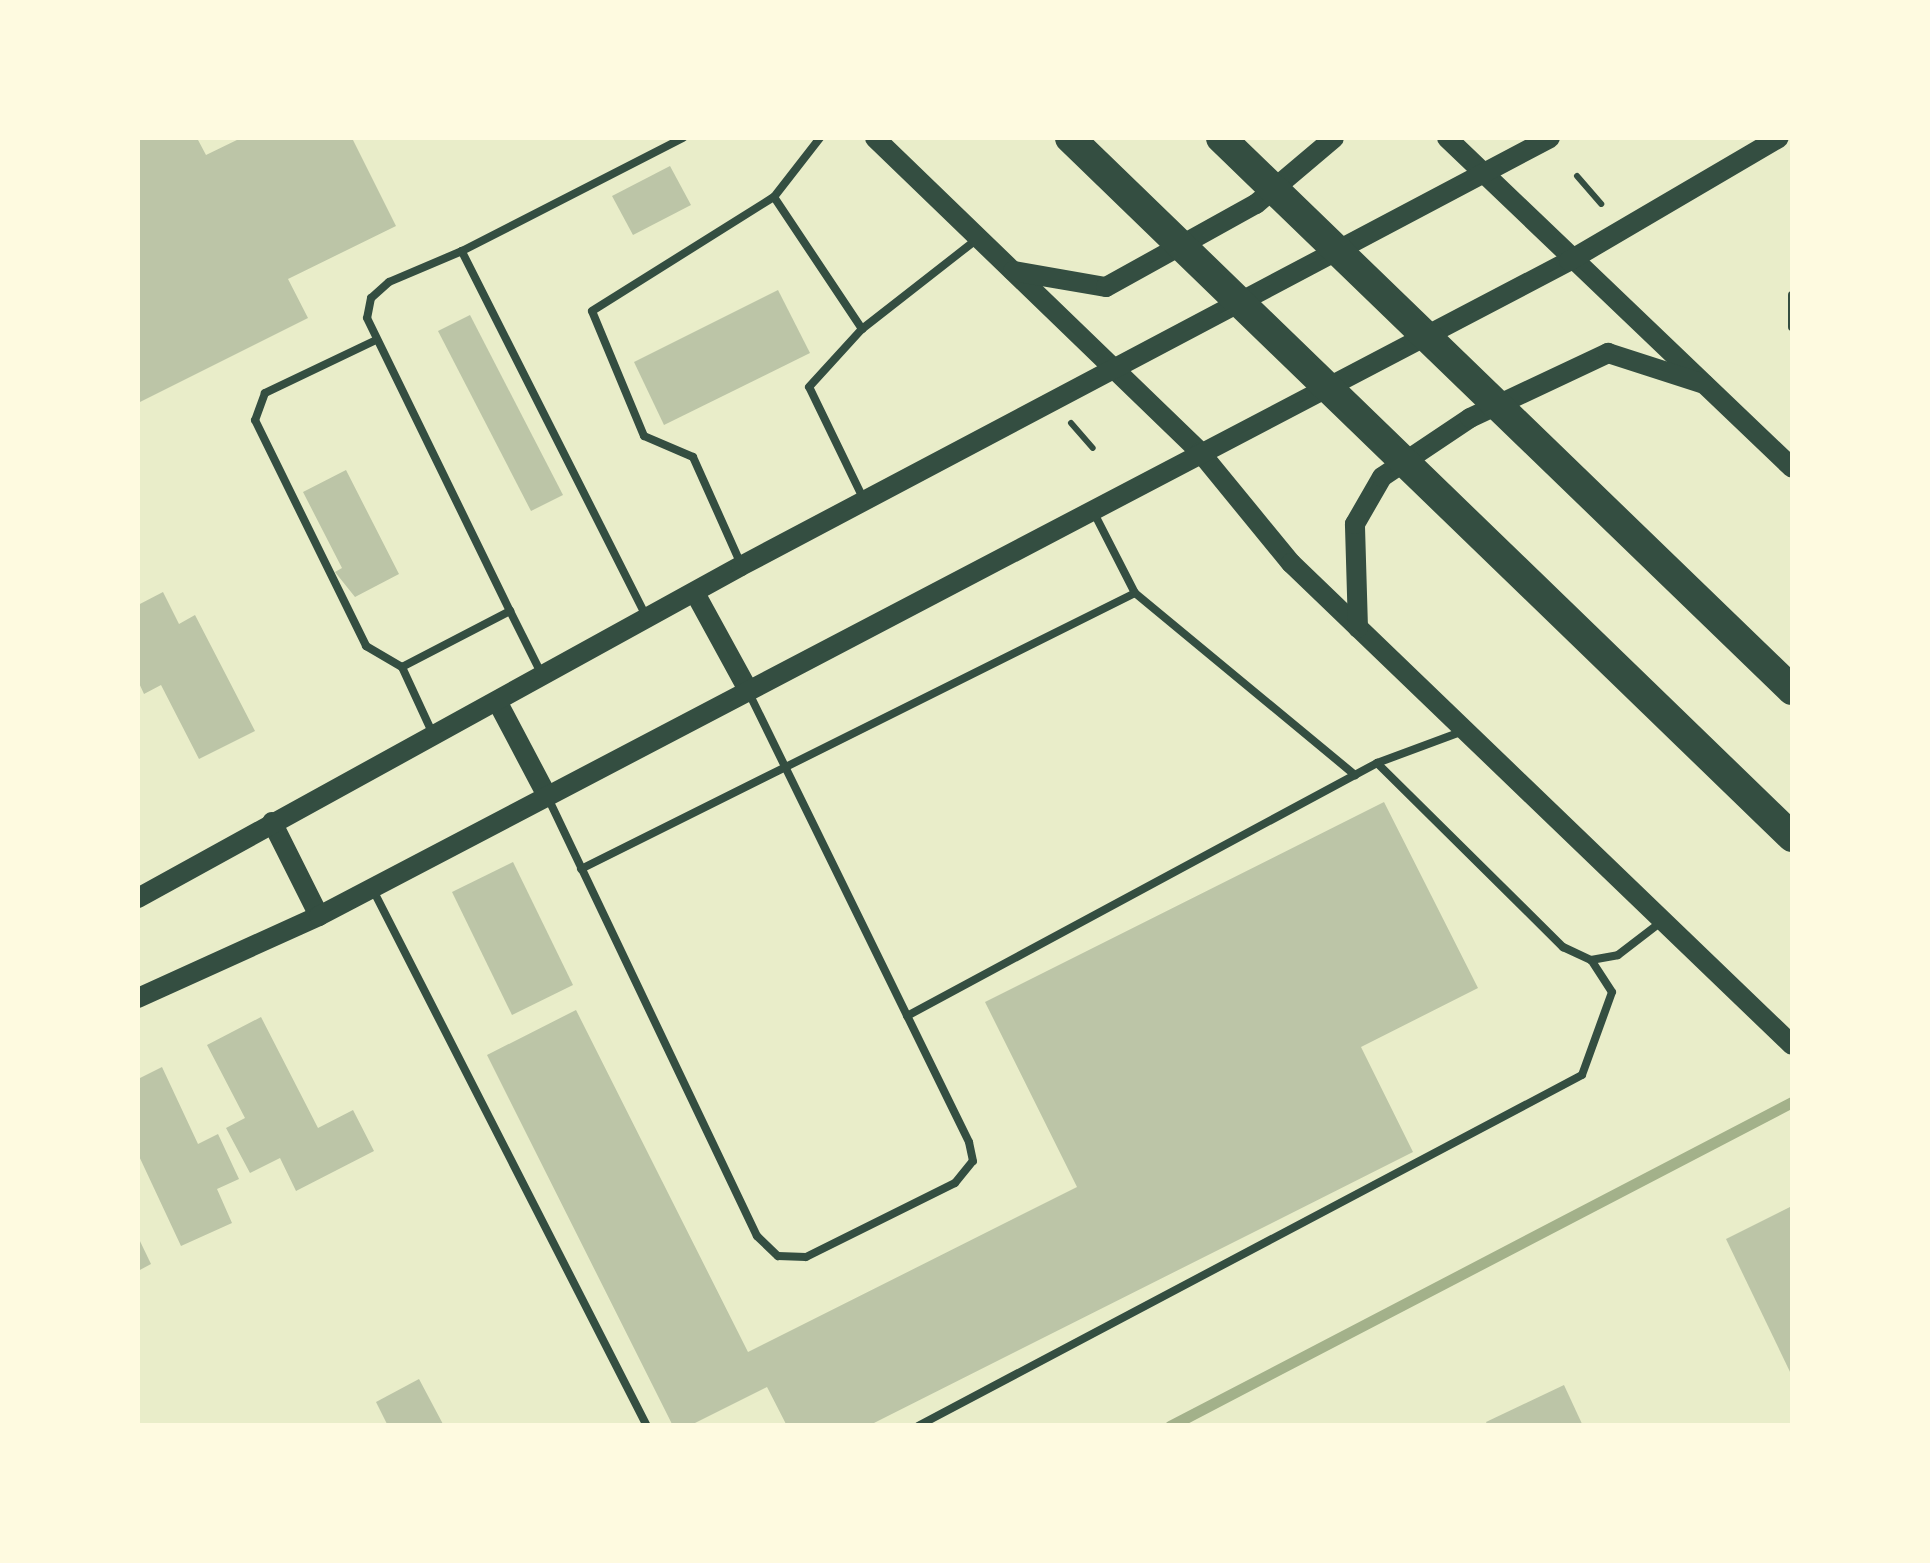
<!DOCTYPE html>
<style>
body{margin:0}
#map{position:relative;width:1930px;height:1563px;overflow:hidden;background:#e9edc9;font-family:Quicksand,sans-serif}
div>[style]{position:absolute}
.stream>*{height:11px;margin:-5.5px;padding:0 5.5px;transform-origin:5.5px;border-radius:5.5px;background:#a3b18a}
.building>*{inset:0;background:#bcc5a7}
.path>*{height:6px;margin:-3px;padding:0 3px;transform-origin:3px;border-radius:3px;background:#344e41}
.service>*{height:8px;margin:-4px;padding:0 4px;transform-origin:4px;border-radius:4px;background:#344e41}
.secondary>*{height:20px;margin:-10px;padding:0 10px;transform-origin:10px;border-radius:10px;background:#344e41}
.motorway>*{height:30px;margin:-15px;padding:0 15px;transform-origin:15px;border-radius:15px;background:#344e41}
span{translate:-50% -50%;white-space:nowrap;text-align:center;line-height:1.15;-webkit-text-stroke:8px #fefae0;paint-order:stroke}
.frame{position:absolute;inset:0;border:140px solid #fefae0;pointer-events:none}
</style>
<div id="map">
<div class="stream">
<i style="left:1170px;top:1426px;width:701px;rotate:-27.52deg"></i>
</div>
<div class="building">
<i style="clip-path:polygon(138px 138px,197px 138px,206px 155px,241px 138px,352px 138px,396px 226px,288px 279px,308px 318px,138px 403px)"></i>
<i style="clip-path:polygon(670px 166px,691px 205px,633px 235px,612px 196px)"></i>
<i style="clip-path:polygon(778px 290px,810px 353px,664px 425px,634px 362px)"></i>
<i style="clip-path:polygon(470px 315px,563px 495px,531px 511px,438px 331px)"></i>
<i style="clip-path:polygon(346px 470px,399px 574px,355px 597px,335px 572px,342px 568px,303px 492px)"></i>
<i style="clip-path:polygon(163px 592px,179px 624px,195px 615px,255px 731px,199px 759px,161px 685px,144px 694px,138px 681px,138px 605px)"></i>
<i style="clip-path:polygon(1384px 802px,1478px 988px,1361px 1047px,1413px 1152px,868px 1426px,787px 1426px,767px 1387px,689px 1426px,673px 1426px,487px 1055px,576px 1010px,748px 1352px,1077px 1187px,985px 1002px)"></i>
<i style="clip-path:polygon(513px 862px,573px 985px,512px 1015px,452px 892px)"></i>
<i style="clip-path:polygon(261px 1017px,318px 1128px,353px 1110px,374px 1151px,296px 1191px,280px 1158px,250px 1173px,226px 1128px,245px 1118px,207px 1045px)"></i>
<i style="clip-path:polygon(162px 1067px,198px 1144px,218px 1134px,239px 1179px,217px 1189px,232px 1223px,181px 1246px,138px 1154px,138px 1079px)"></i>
<i style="clip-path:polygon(1792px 1206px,1792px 1376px,1726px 1239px)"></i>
<i style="clip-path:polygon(138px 1237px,151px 1264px,138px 1271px)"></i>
<i style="clip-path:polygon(419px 1379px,444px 1426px,388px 1426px,376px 1402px)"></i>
<i style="clip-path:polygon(1564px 1385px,1583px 1426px,1488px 1426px,1486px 1422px)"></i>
</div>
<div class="path">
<i style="left:1577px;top:176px;width:37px;rotate:49deg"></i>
<i style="left:1071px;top:423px;width:33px;rotate:49deg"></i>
</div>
<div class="service">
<i style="left:774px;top:197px;width:159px;rotate:56.3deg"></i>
<i style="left:462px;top:251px;width:79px;rotate:157deg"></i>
<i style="left:389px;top:282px;width:24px;rotate:138deg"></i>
<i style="left:371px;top:298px;width:20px;rotate:101deg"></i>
<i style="left:367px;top:318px;width:326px;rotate:64deg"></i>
<i style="left:1792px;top:295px;width:32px;rotate:90deg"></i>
<i style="left:374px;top:341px;width:121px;rotate:154.5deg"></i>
<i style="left:265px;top:393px;width:29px;rotate:110deg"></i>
<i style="left:255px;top:420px;width:252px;rotate:63.8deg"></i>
<i style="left:366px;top:646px;width:42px;rotate:30.3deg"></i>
<i style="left:863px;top:498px;width:123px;rotate:-115.9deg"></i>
<i style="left:809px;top:387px;width:79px;rotate:-47.6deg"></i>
<i style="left:862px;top:329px;width:145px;rotate:-38deg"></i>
<i style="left:1094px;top:513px;width:90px;rotate:62.9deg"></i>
<i style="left:1135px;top:593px;width:286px;rotate:39.6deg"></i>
<i style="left:740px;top:562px;width:115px;rotate:-114.1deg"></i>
<i style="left:693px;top:457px;width:53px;rotate:-156.8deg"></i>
<i style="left:644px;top:436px;width:135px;rotate:-112.6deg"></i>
<i style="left:592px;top:311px;width:215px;rotate:-32.1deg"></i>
<i style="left:774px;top:197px;width:75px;rotate:-52.1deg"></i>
<i style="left:646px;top:616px;width:409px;rotate:-116.8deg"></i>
<i style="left:462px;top:251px;width:248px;rotate:-27.1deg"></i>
<i style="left:432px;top:732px;width:72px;rotate:-114.8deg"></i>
<i style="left:402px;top:667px;width:122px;rotate:-27.4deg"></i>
<i style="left:510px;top:611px;width:67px;rotate:63.4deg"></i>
<i style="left:1377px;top:763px;width:262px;rotate:44.7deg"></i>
<i style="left:1563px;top:947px;width:31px;rotate:25deg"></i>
<i style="left:1591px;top:960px;width:27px;rotate:-10deg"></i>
<i style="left:1618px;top:955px;width:54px;rotate:-37.5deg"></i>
<i style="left:549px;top:800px;width:483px;rotate:64.5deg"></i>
<i style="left:757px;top:1236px;width:29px;rotate:44deg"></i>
<i style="left:778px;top:1256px;width:28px;rotate:2deg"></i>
<i style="left:806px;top:1257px;width:166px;rotate:-26.4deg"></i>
<i style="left:955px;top:1183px;width:28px;rotate:-51deg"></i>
<i style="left:973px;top:1161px;width:19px;rotate:-102deg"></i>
<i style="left:969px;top:1142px;width:502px;rotate:-116.11deg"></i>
<i style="left:581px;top:869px;width:619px;rotate:-26.48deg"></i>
<i style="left:372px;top:888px;width:604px;rotate:62.93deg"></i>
<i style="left:907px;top:1016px;width:534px;rotate:-28.29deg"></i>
<i style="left:1377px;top:763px;width:92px;rotate:-20.4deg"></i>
<i style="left:918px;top:1426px;width:751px;rotate:-27.86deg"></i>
<i style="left:1582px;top:1075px;width:88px;rotate:-70.1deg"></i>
<i style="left:1612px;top:992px;width:38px;rotate:-123deg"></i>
</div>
<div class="secondary">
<i style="left:875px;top:138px;width:452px;rotate:44deg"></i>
<i style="left:1200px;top:452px;width:144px;rotate:50.7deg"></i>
<i style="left:1291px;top:563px;width:695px;rotate:43.89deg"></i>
<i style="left:1447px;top:138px;width:477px;rotate:43.7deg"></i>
<i style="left:1013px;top:271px;width:94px;rotate:9.8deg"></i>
<i style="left:1106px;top:287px;width:171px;rotate:-29deg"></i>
<i style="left:1256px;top:204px;width:102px;rotate:-40.2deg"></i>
<i style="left:695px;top:593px;width:111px;rotate:61.3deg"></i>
<i style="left:1358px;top:628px;width:104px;rotate:-91.7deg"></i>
<i style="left:1355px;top:524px;width:54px;rotate:-60.1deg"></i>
<i style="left:1382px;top:477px;width:106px;rotate:-33.8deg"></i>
<i style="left:1470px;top:418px;width:153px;rotate:-25.2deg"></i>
<i style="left:1608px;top:353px;width:101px;rotate:17.9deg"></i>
<i style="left:497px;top:701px;width:107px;rotate:62.2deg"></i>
<i style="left:272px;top:822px;width:105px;rotate:63.4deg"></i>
<i style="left:138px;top:898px;width:688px;rotate:-28.84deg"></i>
<i style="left:741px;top:566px;width:915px;rotate:-27.88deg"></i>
<i style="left:138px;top:998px;width:199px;rotate:-24.4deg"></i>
<i style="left:319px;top:916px;width:1411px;rotate:-27.65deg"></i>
<i style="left:1569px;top:261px;width:243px;rotate:-30.4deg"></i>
</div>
<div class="motorway">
<i style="left:1070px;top:138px;width:1005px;rotate:44.07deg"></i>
<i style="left:1221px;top:138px;width:794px;rotate:44.03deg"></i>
</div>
<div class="frame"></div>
</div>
